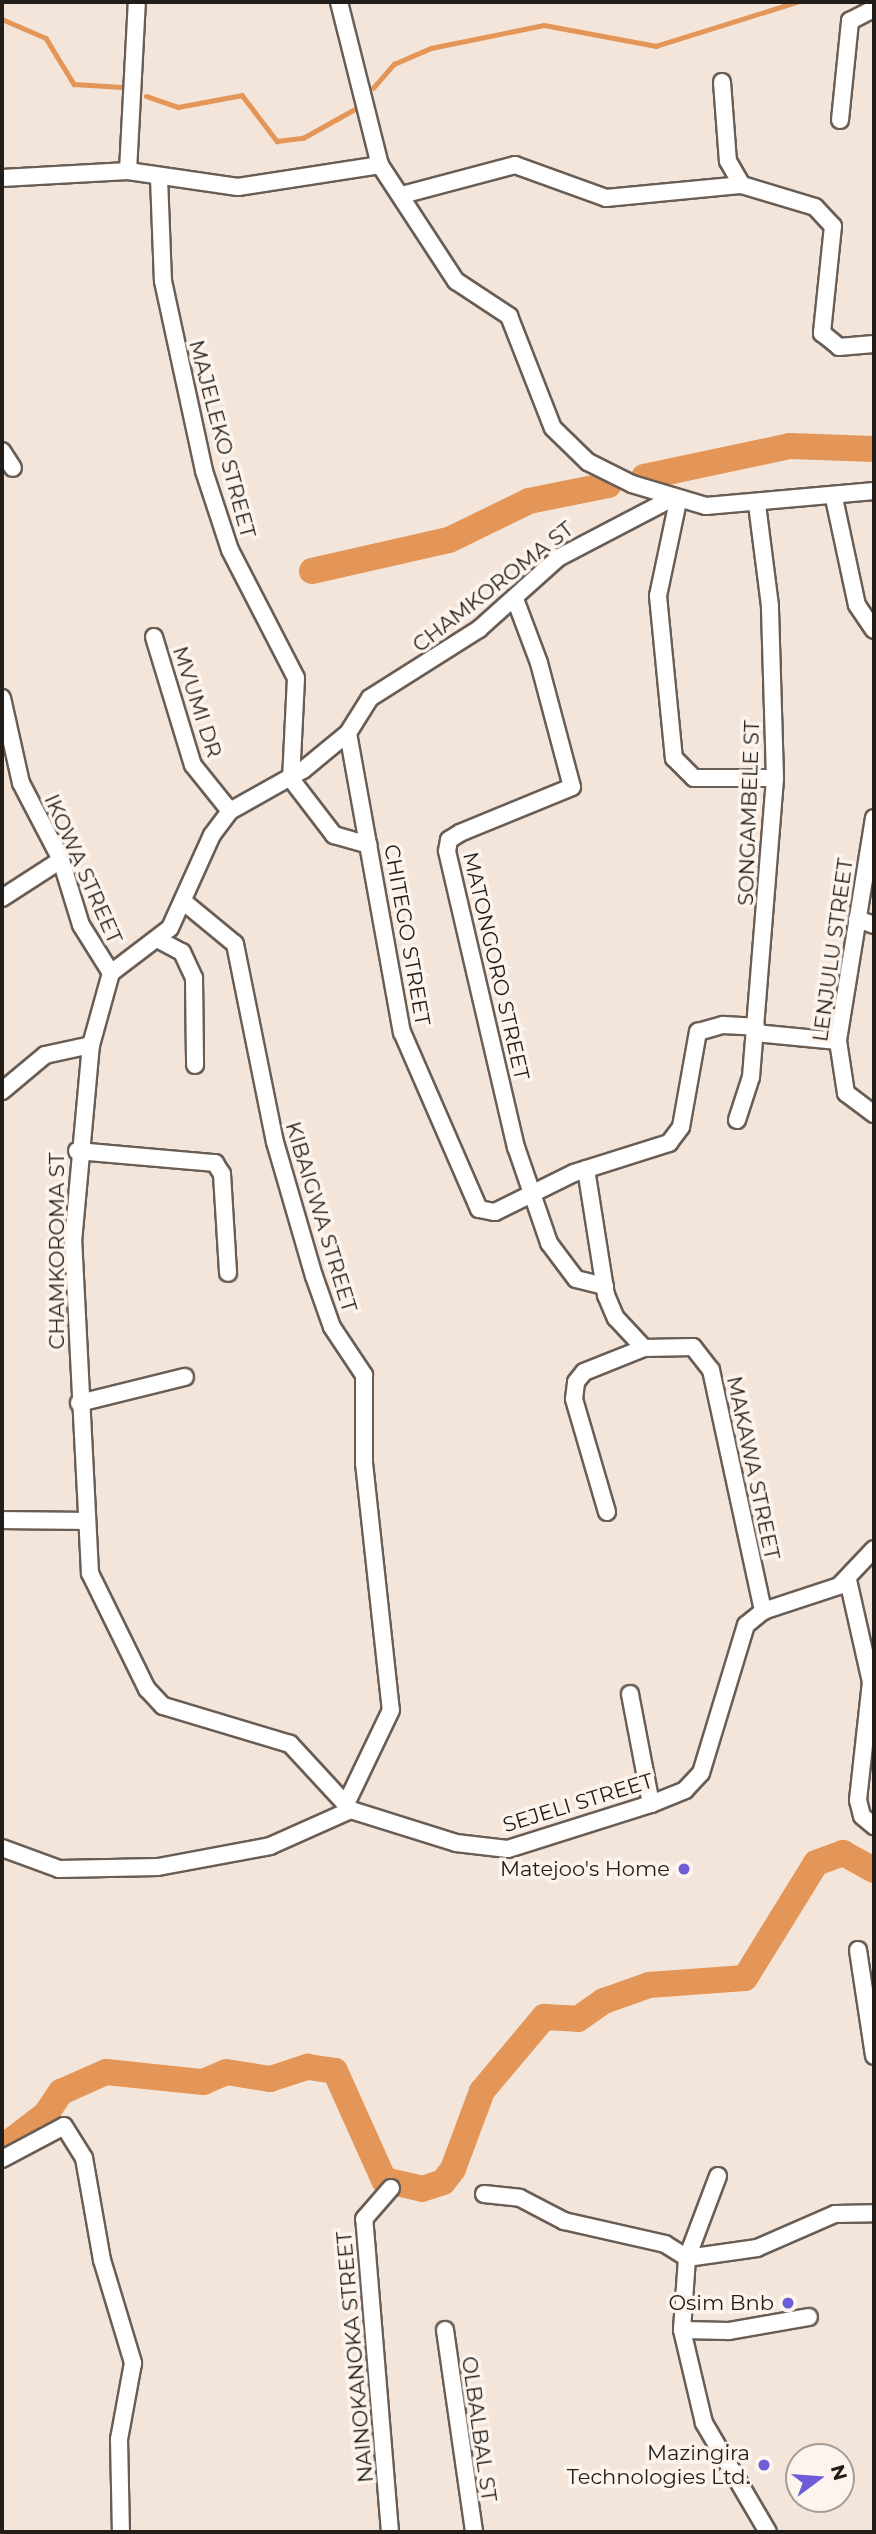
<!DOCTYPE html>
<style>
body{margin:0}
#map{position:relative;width:876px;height:2534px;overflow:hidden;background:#f4e5da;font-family:Montserrat,sans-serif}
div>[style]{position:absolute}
.stream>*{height:4.5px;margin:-2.25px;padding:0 2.25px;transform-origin:2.25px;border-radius:2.25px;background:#e39657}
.river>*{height:26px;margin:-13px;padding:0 13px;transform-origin:13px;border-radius:13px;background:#e39657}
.roads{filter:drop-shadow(2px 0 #6a5d54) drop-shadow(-2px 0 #6a5d54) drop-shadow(0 2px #6a5d54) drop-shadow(0 -2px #6a5d54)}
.street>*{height:16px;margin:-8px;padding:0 8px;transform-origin:8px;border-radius:8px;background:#fff}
.dots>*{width:19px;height:19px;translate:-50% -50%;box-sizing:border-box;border:4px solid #fdf4ed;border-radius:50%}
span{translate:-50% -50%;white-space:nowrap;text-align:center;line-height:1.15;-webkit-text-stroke:7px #fdf4ed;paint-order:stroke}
.street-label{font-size:21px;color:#221d19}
.poi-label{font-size:21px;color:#221d19}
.right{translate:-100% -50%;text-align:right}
.frame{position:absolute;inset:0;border:4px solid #221d19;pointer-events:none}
.north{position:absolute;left:785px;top:2443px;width:70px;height:70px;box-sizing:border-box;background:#fdf4ed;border:2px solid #a59e98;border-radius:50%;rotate:74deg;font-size:19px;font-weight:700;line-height:28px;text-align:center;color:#221d19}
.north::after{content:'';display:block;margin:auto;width:24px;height:32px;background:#6e5dd7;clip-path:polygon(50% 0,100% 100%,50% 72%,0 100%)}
</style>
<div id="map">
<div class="stream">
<i style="left:2px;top:19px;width:48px;rotate:23.4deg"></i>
<i style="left:46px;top:38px;width:54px;rotate:58.7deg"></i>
<i style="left:74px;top:84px;width:48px;rotate:3.6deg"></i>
<i style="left:373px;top:88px;width:32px;rotate:-49deg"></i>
<i style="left:394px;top:64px;width:40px;rotate:-23.4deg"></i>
<i style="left:431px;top:48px;width:115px;rotate:-11.5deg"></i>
<i style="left:544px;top:25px;width:114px;rotate:10.6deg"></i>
<i style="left:656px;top:46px;width:147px;rotate:-17.4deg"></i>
<i style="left:146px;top:96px;width:34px;rotate:19deg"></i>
<i style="left:178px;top:107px;width:65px;rotate:-10.6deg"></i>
<i style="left:242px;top:95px;width:58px;rotate:52.7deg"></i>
<i style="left:277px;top:141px;width:26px;rotate:-7deg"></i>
<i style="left:303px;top:138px;width:60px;rotate:-29.1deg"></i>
</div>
<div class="river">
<i style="left:644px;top:477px;width:149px;rotate:-12deg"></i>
<i style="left:790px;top:446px;width:84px;rotate:2deg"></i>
<i style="left:312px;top:571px;width:140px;rotate:-12.8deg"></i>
<i style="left:449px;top:540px;width:89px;rotate:-26deg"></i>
<i style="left:529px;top:501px;width:81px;rotate:-11.4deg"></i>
<i style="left:2px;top:2148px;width:56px;rotate:-37.7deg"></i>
<i style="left:46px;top:2114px;width:27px;rotate:-56deg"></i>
<i style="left:61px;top:2092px;width:49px;rotate:-24deg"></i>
<i style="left:106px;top:2072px;width:98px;rotate:5.9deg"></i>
<i style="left:203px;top:2082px;width:25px;rotate:-23deg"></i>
<i style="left:226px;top:2072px;width:45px;rotate:9deg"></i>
<i style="left:270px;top:2079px;width:40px;rotate:-18deg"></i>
<i style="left:308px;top:2067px;width:27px;rotate:8deg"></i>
<i style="left:335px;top:2071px;width:120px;rotate:65.8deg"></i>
<i style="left:384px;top:2180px;width:39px;rotate:13deg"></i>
<i style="left:422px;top:2189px;width:22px;rotate:-18deg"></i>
<i style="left:443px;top:2182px;width:16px;rotate:-52deg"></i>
<i style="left:453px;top:2169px;width:83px;rotate:-69.6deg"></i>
<i style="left:482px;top:2091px;width:97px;rotate:-50deg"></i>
<i style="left:544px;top:2017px;width:34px;rotate:3deg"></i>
<i style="left:578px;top:2019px;width:32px;rotate:-35deg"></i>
<i style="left:604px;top:2001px;width:48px;rotate:-19.6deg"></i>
<i style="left:649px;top:1985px;width:96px;rotate:-4.2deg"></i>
<i style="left:745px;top:1978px;width:135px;rotate:-58.3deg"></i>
<i style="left:816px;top:1863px;width:29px;rotate:-20deg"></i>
<i style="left:843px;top:1853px;width:35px;rotate:29deg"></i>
</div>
<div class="roads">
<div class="street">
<i style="left:339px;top:2px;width:168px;rotate:75.9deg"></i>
<i style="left:722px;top:82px;width:79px;rotate:85.7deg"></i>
<i style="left:728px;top:161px;width:28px;rotate:60deg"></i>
<i style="left:840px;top:120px;width:100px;rotate:-84.2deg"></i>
<i style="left:850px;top:21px;width:27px;rotate:-27deg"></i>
<i style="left:128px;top:171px;width:169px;rotate:-87deg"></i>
<i style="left:2px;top:178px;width:126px;rotate:-3.2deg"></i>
<i style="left:128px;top:171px;width:111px;rotate:8.3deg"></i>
<i style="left:238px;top:187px;width:144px;rotate:-8.8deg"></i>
<i style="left:380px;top:165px;width:139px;rotate:56.8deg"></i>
<i style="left:456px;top:281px;width:64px;rotate:33.4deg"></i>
<i style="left:509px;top:316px;width:120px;rotate:68.6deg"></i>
<i style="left:553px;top:428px;width:49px;rotate:44.2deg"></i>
<i style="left:588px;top:462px;width:49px;rotate:26.6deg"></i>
<i style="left:632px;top:484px;width:77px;rotate:16.6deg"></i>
<i style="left:706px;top:506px;width:169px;rotate:-5.1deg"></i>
<i style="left:159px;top:178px;width:103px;rotate:87.8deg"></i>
<i style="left:163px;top:281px;width:194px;rotate:77.8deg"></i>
<i style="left:204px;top:471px;width:83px;rotate:71.8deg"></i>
<i style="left:230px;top:550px;width:144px;rotate:62.7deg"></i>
<i style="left:296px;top:678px;width:101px;rotate:92.8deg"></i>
<i style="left:291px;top:779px;width:71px;rotate:52.5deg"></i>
<i style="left:334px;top:835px;width:36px;rotate:16deg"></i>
<i style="left:402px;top:195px;width:117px;rotate:-14.9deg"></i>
<i style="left:515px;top:165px;width:97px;rotate:19.9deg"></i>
<i style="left:606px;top:198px;width:137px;rotate:-5.5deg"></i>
<i style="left:742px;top:185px;width:76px;rotate:16.8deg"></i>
<i style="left:815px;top:207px;width:26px;rotate:47deg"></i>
<i style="left:833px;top:226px;width:108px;rotate:95.9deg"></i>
<i style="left:822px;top:333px;width:22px;rotate:39deg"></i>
<i style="left:839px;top:347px;width:35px;rotate:-5deg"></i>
<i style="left:2px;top:451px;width:20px;rotate:57deg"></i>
<i style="left:834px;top:498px;width:109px;rotate:77.9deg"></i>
<i style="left:857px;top:605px;width:30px;rotate:56deg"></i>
<i style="left:678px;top:501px;width:97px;rotate:101.9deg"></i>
<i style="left:658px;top:596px;width:163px;rotate:84.4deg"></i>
<i style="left:674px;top:758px;width:28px;rotate:45deg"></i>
<i style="left:694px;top:778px;width:81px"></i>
<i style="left:515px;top:599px;width:68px;rotate:69.4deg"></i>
<i style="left:539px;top:663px;width:128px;rotate:75.1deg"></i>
<i style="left:572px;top:787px;width:121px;rotate:157.7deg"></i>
<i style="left:460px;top:833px;width:13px;rotate:148deg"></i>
<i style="left:449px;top:840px;width:11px;rotate:100deg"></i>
<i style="left:447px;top:851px;width:304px;rotate:76.9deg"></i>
<i style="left:516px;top:1147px;width:102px;rotate:71deg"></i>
<i style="left:549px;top:1243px;width:45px;rotate:53.1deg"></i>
<i style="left:576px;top:1279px;width:30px;rotate:14deg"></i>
<i style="left:154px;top:637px;width:134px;rotate:73.1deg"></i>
<i style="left:193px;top:765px;width:59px;rotate:51.2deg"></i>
<i style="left:2px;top:698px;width:87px;rotate:77.4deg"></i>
<i style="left:21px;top:783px;width:87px;rotate:62.5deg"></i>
<i style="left:61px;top:860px;width:68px;rotate:72.9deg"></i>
<i style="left:81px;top:925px;width:57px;rotate:58deg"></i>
<i style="left:348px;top:733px;width:304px;rotate:79.8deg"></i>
<i style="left:402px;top:1032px;width:193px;rotate:66.5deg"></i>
<i style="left:479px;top:1209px;width:16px;rotate:11deg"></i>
<i style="left:495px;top:1212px;width:88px;rotate:-26.3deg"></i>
<i style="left:574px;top:1173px;width:100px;rotate:-17.5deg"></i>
<i style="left:669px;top:1143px;width:20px;rotate:-53deg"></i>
<i style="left:681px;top:1127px;width:97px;rotate:-79.9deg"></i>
<i style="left:698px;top:1032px;width:26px;rotate:-16deg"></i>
<i style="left:723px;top:1025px;width:33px;rotate:3deg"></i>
<i style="left:874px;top:818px;width:226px;rotate:99.2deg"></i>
<i style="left:838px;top:1041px;width:53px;rotate:81.3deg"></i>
<i style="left:846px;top:1093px;width:35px;rotate:37deg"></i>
<i style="left:2px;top:898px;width:70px;rotate:-32.8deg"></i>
<i style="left:184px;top:902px;width:66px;rotate:39.5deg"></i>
<i style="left:235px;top:944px;width:202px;rotate:78.6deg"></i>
<i style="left:275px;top:1142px;width:140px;rotate:73.8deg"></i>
<i style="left:314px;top:1276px;width:54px;rotate:70.6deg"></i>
<i style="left:332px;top:1327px;width:58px;rotate:56.3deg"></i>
<i style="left:364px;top:1375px;width:88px;rotate:90deg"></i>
<i style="left:364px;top:1463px;width:248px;rotate:83.8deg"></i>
<i style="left:391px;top:1710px;width:102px;rotate:115.6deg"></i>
<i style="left:857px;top:919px;width:18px;rotate:19deg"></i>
<i style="left:159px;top:940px;width:26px;rotate:28deg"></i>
<i style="left:182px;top:952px;width:29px;rotate:65deg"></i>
<i style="left:194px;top:978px;width:87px;rotate:89.3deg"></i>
<i style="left:755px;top:1033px;width:83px;rotate:5.5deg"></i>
<i style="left:2px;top:1091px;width:56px;rotate:-39.9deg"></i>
<i style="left:45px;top:1055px;width:47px;rotate:-12.3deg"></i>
<i style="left:737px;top:1120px;width:45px;rotate:-72deg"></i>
<i style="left:751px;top:1077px;width:300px;rotate:-85.4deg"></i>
<i style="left:775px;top:778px;width:172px;rotate:-91.7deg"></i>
<i style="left:770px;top:606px;width:102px;rotate:-97.3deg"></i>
<i style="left:77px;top:1151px;width:139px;rotate:5deg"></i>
<i style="left:215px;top:1163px;width:13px;rotate:58deg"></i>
<i style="left:222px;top:1174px;width:99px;rotate:86.5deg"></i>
<i style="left:586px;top:1169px;width:128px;rotate:81deg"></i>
<i style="left:606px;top:1295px;width:25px;rotate:67deg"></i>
<i style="left:616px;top:1318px;width:41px;rotate:47deg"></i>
<i style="left:79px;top:1403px;width:109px;rotate:-13.8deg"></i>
<i style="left:607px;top:1512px;width:118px;rotate:-106.3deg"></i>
<i style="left:574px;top:1399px;width:17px;rotate:-83deg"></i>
<i style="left:576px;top:1382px;width:13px;rotate:-51deg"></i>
<i style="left:584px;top:1372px;width:65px;rotate:-21.8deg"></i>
<i style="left:644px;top:1348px;width:49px;rotate:-1.2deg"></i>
<i style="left:693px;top:1347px;width:29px;rotate:52deg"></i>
<i style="left:711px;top:1370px;width:247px;rotate:77.8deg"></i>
<i style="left:2px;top:1520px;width:81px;rotate:0.7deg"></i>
<i style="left:848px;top:1580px;width:105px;rotate:77.3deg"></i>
<i style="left:871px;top:1682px;width:119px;rotate:96.3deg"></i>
<i style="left:858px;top:1800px;width:16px;rotate:76deg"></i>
<i style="left:862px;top:1816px;width:16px;rotate:40deg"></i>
<i style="left:630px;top:1694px;width:112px;rotate:79.2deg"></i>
<i style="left:351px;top:1810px;width:90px;rotate:-132.7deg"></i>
<i style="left:290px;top:1744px;width:133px;rotate:-163.3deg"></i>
<i style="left:163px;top:1706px;width:23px;rotate:-133deg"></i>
<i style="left:147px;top:1689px;width:129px;rotate:-116.2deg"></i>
<i style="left:90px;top:1573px;width:331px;rotate:-92.9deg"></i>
<i style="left:73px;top:1242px;width:198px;rotate:-84.8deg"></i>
<i style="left:91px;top:1045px;width:75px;rotate:-74.5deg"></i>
<i style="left:111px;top:973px;width:74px;rotate:-37.3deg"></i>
<i style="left:170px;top:928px;width:102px;rotate:-65.7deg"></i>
<i style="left:212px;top:835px;width:30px;rotate:-53deg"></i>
<i style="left:230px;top:811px;width:84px;rotate:-29.3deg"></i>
<i style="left:303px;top:770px;width:58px;rotate:-39.4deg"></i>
<i style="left:348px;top:733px;width:41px;rotate:-57.8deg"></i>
<i style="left:370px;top:698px;width:129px;rotate:-32.3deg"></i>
<i style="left:479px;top:629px;width:106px;rotate:-41.9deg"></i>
<i style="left:558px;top:558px;width:127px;rotate:-27.6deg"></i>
<i style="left:2px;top:1848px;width:61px;rotate:20.2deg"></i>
<i style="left:59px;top:1869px;width:99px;rotate:-1.2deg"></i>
<i style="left:158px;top:1867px;width:114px;rotate:-10.6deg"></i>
<i style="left:270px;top:1846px;width:89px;rotate:-24deg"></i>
<i style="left:351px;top:1810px;width:110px;rotate:17.4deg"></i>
<i style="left:456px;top:1843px;width:52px;rotate:6.6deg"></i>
<i style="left:508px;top:1849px;width:150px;rotate:-17.5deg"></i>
<i style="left:651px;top:1804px;width:37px;rotate:-22deg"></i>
<i style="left:685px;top:1790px;width:23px;rotate:-47deg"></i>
<i style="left:701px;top:1773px;width:155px;rotate:-73.1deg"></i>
<i style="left:746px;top:1625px;width:22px;rotate:-39deg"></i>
<i style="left:763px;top:1611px;width:80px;rotate:-18.2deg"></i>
<i style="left:839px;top:1586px;width:51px;rotate:-46.6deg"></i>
<i style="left:858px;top:1950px;width:107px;rotate:81.4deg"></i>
<i style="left:2px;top:2159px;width:70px;rotate:-28deg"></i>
<i style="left:64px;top:2126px;width:38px;rotate:58deg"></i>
<i style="left:84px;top:2158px;width:104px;rotate:80deg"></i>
<i style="left:102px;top:2260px;width:108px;rotate:73.2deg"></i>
<i style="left:133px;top:2363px;width:77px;rotate:100.4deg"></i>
<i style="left:119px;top:2439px;width:93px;rotate:88.8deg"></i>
<i style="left:718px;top:2176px;width:88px;rotate:110.7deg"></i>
<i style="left:687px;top:2258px;width:72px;rotate:94deg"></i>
<i style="left:682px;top:2330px;width:96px;rotate:76.7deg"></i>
<i style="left:704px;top:2423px;width:126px;rotate:59.6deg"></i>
<i style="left:484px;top:2194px;width:36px;rotate:6deg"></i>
<i style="left:520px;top:2198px;width:50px;rotate:27.6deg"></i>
<i style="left:564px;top:2221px;width:104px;rotate:12.8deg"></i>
<i style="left:665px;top:2244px;width:26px;rotate:32deg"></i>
<i style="left:687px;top:2258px;width:71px;rotate:-8.1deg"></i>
<i style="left:757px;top:2248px;width:85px;rotate:-23.6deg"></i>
<i style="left:835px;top:2214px;width:39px;rotate:-1deg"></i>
<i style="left:445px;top:2330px;width:204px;rotate:81.8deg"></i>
<i style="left:682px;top:2330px;width:47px;rotate:1.2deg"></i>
<i style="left:729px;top:2331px;width:81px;rotate:-9.9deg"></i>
<i style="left:390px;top:2532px;width:314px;rotate:-94.7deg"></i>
<i style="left:364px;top:2219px;width:41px;rotate:-48.9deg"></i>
</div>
</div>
<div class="dots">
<i style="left:684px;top:1869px;background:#6e5dd7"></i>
<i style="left:788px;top:2303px;background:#6e5dd7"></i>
<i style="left:764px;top:2465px;background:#6e5dd7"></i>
</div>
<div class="street-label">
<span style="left:222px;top:439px;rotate:75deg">MAJELEKO STREET</span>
<span style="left:493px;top:587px;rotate:-38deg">CHAMKOROMA ST</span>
<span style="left:197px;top:702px;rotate:72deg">MVUMI DR</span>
<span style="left:749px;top:813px;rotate:-88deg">SONGAMBELE ST</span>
<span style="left:83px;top:869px;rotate:66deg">IKOWA STREET</span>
<span style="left:407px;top:935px;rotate:80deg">CHITEGO STREET</span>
<span style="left:833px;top:950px;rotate:-82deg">LENJULU STREET</span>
<span style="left:496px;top:966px;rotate:77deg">MATONGORO STREET</span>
<span style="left:321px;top:1217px;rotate:73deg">KIBAIGWA STREET</span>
<span style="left:57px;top:1251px;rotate:-90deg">CHAMKOROMA ST</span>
<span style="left:753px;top:1468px;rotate:78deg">MAKAWA STREET</span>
<span style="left:578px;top:1803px;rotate:-17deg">SEJELI STREET</span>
<span style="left:355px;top:2357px;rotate:-95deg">NAINOKANOKA STREET</span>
<span style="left:479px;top:2429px;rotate:82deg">OLBALBAL ST</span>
</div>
<div class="poi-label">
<span class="right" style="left:670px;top:1869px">Matejoo's Home</span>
<span class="right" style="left:774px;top:2303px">Osim Bnb</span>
<span class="right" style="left:750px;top:2465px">Mazingira<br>Technologies Ltd.</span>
</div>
<div class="frame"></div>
<div class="north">N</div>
</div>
